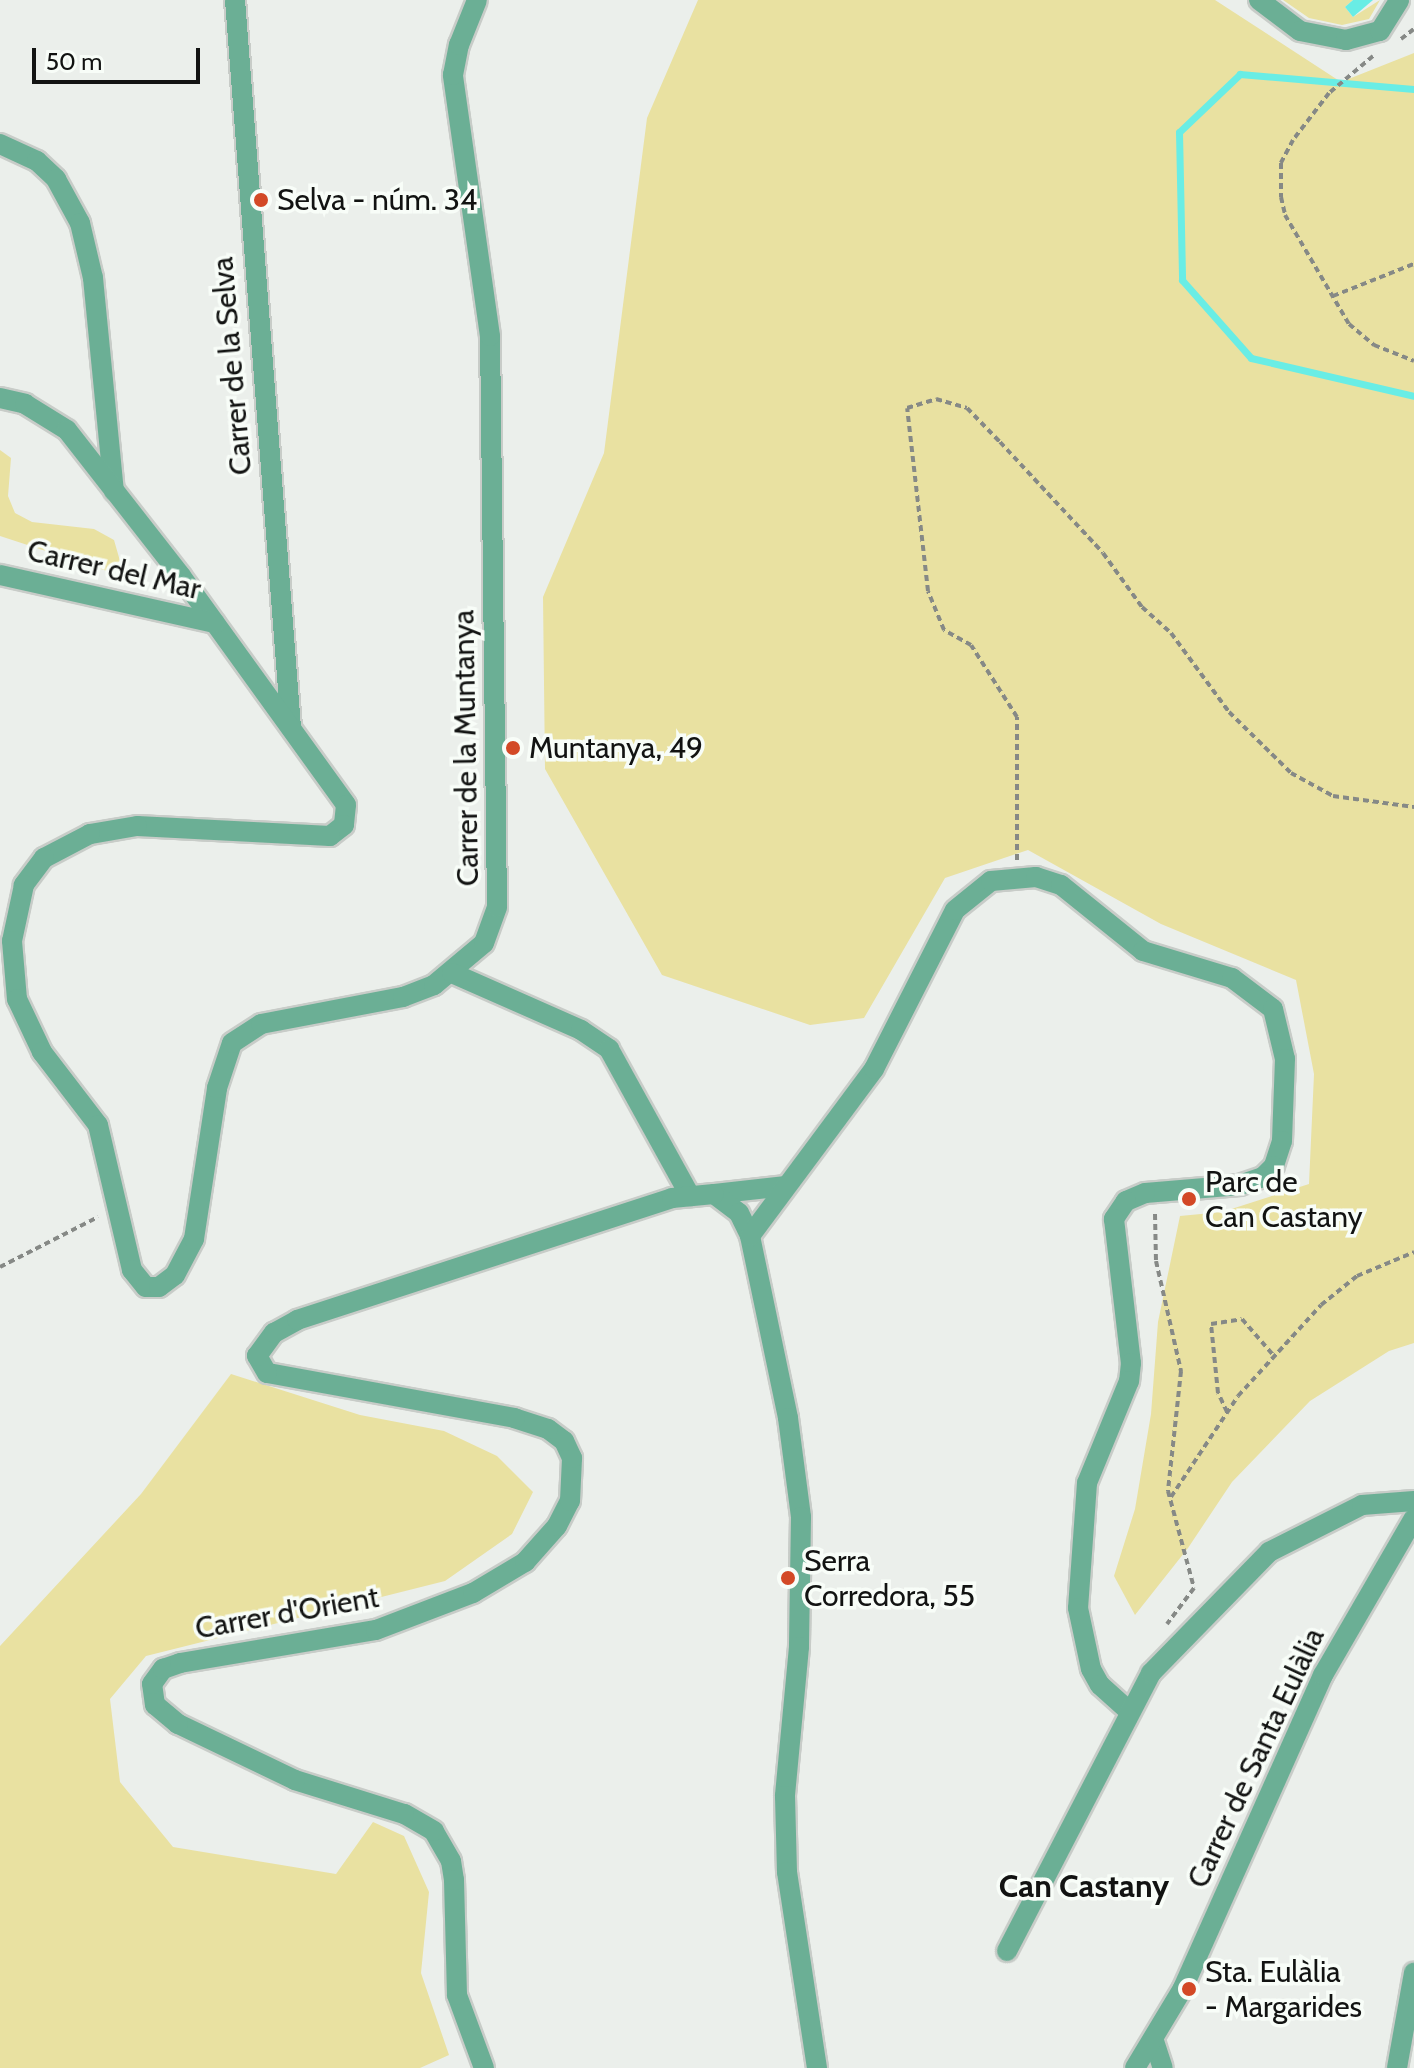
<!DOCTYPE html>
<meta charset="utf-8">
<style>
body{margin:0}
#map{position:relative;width:1414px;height:2068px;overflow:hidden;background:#ebefeb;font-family:Cabin,sans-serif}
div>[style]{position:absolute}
.green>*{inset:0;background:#e9e1a1}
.water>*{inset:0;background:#69ede5}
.stream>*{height:7px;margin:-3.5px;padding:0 3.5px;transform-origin:3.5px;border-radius:3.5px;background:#69ede5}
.path>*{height:4px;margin-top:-2px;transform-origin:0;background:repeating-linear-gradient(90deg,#868986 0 6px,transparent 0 10px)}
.roads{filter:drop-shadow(2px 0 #c8ccc8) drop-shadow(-2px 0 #c8ccc8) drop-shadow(0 2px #c8ccc8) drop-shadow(0 -2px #c8ccc8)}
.street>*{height:20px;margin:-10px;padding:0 10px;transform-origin:10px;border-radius:10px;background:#6baf95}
.dots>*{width:22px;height:22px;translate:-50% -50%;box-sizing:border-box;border:4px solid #f8fdf8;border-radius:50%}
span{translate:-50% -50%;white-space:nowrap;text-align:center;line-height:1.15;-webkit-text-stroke:7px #f8fdf8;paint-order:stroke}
.poi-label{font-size:30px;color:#121312}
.left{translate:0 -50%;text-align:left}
.street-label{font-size:30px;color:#121312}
.neighbourhood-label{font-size:32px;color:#121312;font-weight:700}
.scale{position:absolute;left:32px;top:48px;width:168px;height:36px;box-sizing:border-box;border:4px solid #121312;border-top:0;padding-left:10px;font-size:24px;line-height:28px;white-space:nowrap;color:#121312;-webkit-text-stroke:6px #f8fdf8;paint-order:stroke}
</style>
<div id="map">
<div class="green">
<i style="clip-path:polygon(698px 0,1215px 0,1341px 82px,1414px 53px,1414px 1343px,1389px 1351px,1310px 1401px,1232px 1482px,1188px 1548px,1135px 1615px,1114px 1576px,1135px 1509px,1151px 1414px,1158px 1322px,1180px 1216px,1222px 1212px,1309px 1184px,1314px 1074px,1296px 980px,1161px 924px,1028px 850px,945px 878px,864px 1018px,810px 1025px,662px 975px,545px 769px,543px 597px,604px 453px,647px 118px)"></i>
<i style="clip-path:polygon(1283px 0,1353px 0,1345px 7px,1353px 17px,1380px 0,1369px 19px,1342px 25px,1309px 18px)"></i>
<i style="clip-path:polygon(0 450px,11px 458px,8px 496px,15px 513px,32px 522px,94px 529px,114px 540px,120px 561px,107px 571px,0 536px)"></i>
<i style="clip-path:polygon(231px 1374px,360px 1415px,444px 1431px,497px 1456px,533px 1492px,512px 1534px,445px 1581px,146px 1656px,110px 1699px,120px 1782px,173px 1847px,336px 1874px,373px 1822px,404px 1836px,429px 1892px,421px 1973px,449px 2055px,420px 2068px,0 2068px,0 1646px,141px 1494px)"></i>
</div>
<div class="water">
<i style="clip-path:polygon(1353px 0,1373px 0,1353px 17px,1345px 7px)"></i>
</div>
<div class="stream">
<i style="left:1414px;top:89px;width:175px;rotate:-175.1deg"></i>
<i style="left:1240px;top:74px;width:84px;rotate:136.4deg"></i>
<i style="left:1179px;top:132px;width:148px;rotate:88.8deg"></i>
<i style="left:1182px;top:280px;width:104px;rotate:48.5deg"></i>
<i style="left:1251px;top:358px;width:167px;rotate:13.1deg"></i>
</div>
<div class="path">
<i style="left:1401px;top:39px;width:16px;rotate:-38deg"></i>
<i style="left:1373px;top:56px;width:57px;rotate:139.9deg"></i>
<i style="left:1329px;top:93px;width:59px;rotate:127.5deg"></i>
<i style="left:1293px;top:140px;width:26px;rotate:118deg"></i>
<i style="left:1281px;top:163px;width:34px;rotate:90deg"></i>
<i style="left:1281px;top:197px;width:18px;rotate:77deg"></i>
<i style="left:1285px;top:215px;width:126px;rotate:59.6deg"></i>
<i style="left:1349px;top:324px;width:33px;rotate:40deg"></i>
<i style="left:1374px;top:345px;width:43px;rotate:21.8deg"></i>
<i style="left:1333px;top:296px;width:87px;rotate:-21.6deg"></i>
<i style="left:1017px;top:860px;width:143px;rotate:-90deg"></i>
<i style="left:1017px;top:717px;width:85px;rotate:-122.6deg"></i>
<i style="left:971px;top:645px;width:31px;rotate:-151deg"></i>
<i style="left:944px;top:630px;width:42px;rotate:-112.3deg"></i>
<i style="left:928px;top:591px;width:184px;rotate:-96.5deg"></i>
<i style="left:907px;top:408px;width:30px;rotate:-17deg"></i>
<i style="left:936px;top:399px;width:32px;rotate:16deg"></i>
<i style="left:967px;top:408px;width:47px;rotate:45.9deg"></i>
<i style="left:1000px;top:442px;width:151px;rotate:47.1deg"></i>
<i style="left:1103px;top:553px;width:67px;rotate:54.2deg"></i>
<i style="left:1142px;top:607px;width:39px;rotate:42deg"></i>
<i style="left:1171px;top:633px;width:98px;rotate:53.7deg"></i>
<i style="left:1229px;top:712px;width:87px;rotate:44.5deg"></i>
<i style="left:1291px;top:773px;width:48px;rotate:28.7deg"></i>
<i style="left:1333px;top:796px;width:82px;rotate:7.7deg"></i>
<i style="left:1155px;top:1214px;width:47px;rotate:88.8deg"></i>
<i style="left:1156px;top:1261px;width:113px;rotate:77.2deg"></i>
<i style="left:1181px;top:1371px;width:121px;rotate:96.2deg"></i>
<i style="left:1168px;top:1491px;width:100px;rotate:75deg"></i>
<i style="left:1194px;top:1588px;width:45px;rotate:126.9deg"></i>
<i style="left:0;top:1267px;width:110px;rotate:-27deg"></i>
<i style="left:1227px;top:1412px;width:21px;rotate:-115deg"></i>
<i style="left:1218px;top:1393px;width:69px;rotate:-95.8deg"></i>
<i style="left:1211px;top:1324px;width:31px;rotate:-9deg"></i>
<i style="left:1242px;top:1319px;width:49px;rotate:49.1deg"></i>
<i style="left:1171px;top:1497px;width:121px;rotate:-56.4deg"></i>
<i style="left:1238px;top:1396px;width:123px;rotate:-47.6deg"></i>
<i style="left:1321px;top:1305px;width:46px;rotate:-38.9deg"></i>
<i style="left:1357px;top:1276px;width:62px;rotate:-22.8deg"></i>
</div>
<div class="roads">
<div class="street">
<i style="left:235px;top:0;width:729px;rotate:85.6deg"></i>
<i style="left:1259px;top:0;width:51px;rotate:37.1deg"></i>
<i style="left:1300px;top:31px;width:47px;rotate:11.1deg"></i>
<i style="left:1346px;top:40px;width:35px;rotate:-15deg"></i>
<i style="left:1380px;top:31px;width:36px;rotate:-58deg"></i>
<i style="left:0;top:144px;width:41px;rotate:24.7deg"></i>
<i style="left:37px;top:161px;width:26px;rotate:43deg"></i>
<i style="left:56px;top:179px;width:50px;rotate:61.4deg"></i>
<i style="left:80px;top:223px;width:57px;rotate:76.7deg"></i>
<i style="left:93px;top:278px;width:214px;rotate:84.4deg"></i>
<i style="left:0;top:398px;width:26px;rotate:13deg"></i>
<i style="left:25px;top:404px;width:49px;rotate:31.8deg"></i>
<i style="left:67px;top:430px;width:185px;rotate:52deg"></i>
<i style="left:181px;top:576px;width:282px;rotate:54.2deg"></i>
<i style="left:346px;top:805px;width:20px;rotate:96deg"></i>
<i style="left:344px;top:825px;width:18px;rotate:142deg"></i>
<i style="left:330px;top:836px;width:193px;rotate:-177deg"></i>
<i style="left:137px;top:826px;width:48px;rotate:170.3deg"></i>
<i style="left:90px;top:834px;width:52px;rotate:152.4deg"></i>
<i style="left:44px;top:858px;width:34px;rotate:127deg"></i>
<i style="left:24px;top:885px;width:57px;rotate:102.1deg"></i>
<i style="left:12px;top:941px;width:58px;rotate:85.1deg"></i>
<i style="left:17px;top:999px;width:59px;rotate:64.7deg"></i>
<i style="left:42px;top:1052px;width:92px;rotate:52.5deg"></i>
<i style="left:98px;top:1125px;width:149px;rotate:76.8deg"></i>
<i style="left:132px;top:1270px;width:22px;rotate:51deg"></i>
<i style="left:146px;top:1287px;width:13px"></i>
<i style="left:159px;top:1287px;width:20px;rotate:-37deg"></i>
<i style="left:175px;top:1275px;width:41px;rotate:-62.2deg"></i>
<i style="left:194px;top:1239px;width:153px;rotate:-81.3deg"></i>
<i style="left:217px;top:1088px;width:47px;rotate:-71.6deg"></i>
<i style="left:232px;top:1043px;width:35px;rotate:-33deg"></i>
<i style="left:261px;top:1024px;width:145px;rotate:-10.8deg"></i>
<i style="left:403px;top:997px;width:33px;rotate:-21deg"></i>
<i style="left:434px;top:985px;width:65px;rotate:-40deg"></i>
<i style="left:484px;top:943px;width:38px;rotate:-70deg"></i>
<i style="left:497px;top:907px;width:571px;rotate:-90.7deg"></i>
<i style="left:490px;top:336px;width:264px;rotate:-98.1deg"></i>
<i style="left:453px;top:75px;width:31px;rotate:-79deg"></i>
<i style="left:459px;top:45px;width:48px;rotate:-68.2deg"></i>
<i style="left:0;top:575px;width:220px;rotate:12.6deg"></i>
<i style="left:452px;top:973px;width:141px;rotate:23.8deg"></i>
<i style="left:581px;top:1030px;width:34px;rotate:34deg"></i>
<i style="left:609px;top:1049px;width:168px;rotate:61.1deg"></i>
<i style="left:786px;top:1186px;width:72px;rotate:173.7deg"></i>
<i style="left:714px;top:1194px;width:31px;rotate:37deg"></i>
<i style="left:739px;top:1213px;width:25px;rotate:64deg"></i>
<i style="left:750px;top:1236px;width:186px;rotate:78.2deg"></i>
<i style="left:788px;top:1418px;width:100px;rotate:82.5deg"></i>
<i style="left:801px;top:1517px;width:130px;rotate:90.9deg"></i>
<i style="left:799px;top:1647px;width:150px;rotate:95.4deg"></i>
<i style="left:785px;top:1796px;width:76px;rotate:88.5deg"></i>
<i style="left:787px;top:1872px;width:198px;rotate:81.3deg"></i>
<i style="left:750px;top:1236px;width:208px;rotate:-53.4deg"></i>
<i style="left:874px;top:1069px;width:178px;rotate:-63deg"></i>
<i style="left:955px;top:910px;width:46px;rotate:-38.9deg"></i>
<i style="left:991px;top:881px;width:45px;rotate:-5.1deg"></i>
<i style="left:1036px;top:877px;width:26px;rotate:18deg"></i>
<i style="left:1061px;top:885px;width:105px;rotate:38.8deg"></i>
<i style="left:1143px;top:951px;width:93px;rotate:16.9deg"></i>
<i style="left:1232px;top:978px;width:51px;rotate:37.1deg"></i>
<i style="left:1273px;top:1009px;width:51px;rotate:76.5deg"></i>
<i style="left:1285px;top:1059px;width:82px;rotate:92.1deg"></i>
<i style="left:1282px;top:1141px;width:26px;rotate:108deg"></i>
<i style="left:1274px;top:1166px;width:16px;rotate:135deg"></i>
<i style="left:1263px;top:1177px;width:24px;rotate:161deg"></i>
<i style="left:1240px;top:1185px;width:95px;rotate:175.2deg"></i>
<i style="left:1145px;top:1193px;width:21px;rotate:157deg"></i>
<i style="left:1126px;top:1201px;width:22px;rotate:124deg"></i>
<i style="left:1114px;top:1219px;width:145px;rotate:83.3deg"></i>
<i style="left:1131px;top:1363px;width:18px;rotate:96deg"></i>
<i style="left:1129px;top:1381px;width:110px;rotate:112.4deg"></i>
<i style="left:1087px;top:1483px;width:125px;rotate:94.1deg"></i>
<i style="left:1078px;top:1608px;width:62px;rotate:78deg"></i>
<i style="left:1091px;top:1669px;width:18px;rotate:61deg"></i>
<i style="left:1100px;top:1685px;width:40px;rotate:42deg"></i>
<i style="left:1007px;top:1951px;width:313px;rotate:-62.6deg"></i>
<i style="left:1151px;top:1673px;width:169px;rotate:-45.7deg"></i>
<i style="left:1269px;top:1552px;width:104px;rotate:-26.8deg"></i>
<i style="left:1362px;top:1505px;width:52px;rotate:-4.4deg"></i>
<i style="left:1154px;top:2041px;width:28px;rotate:72deg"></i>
<i style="left:484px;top:2068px;width:78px;rotate:-110.3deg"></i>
<i style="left:457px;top:1995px;width:115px;rotate:-91.5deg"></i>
<i style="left:454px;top:1880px;width:19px;rotate:-99deg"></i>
<i style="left:451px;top:1861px;width:34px;rotate:-120deg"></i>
<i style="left:434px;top:1831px;width:34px;rotate:-150deg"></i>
<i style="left:404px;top:1814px;width:114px;rotate:-162.7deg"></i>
<i style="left:295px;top:1780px;width:130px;rotate:-154.4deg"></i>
<i style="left:178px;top:1724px;width:30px;rotate:-140deg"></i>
<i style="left:155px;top:1705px;width:21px;rotate:-98deg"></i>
<i style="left:152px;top:1684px;width:19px;rotate:-54deg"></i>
<i style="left:163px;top:1669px;width:18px;rotate:-19deg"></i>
<i style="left:180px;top:1663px;width:199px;rotate:-9.6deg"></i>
<i style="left:376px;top:1630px;width:104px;rotate:-20.9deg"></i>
<i style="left:473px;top:1593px;width:61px;rotate:-30.8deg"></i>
<i style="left:525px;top:1562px;width:48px;rotate:-48.4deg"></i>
<i style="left:557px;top:1526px;width:28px;rotate:-63deg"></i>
<i style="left:570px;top:1501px;width:43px;rotate:-87.3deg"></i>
<i style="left:572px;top:1458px;width:19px;rotate:-115deg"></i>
<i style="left:564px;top:1441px;width:20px;rotate:-143deg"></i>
<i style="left:548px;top:1429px;width:35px;rotate:-162deg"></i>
<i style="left:515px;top:1418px;width:252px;rotate:-169.7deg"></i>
<i style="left:267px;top:1373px;width:20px;rotate:-120deg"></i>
<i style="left:257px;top:1356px;width:29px;rotate:-54deg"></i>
<i style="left:274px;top:1333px;width:26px;rotate:-29deg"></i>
<i style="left:297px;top:1320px;width:394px;rotate:-18deg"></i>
<i style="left:672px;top:1198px;width:42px;rotate:-5.4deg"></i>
<i style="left:1135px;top:2068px;width:93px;rotate:-59deg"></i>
<i style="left:1183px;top:1988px;width:343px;rotate:-65.9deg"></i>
<i style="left:1323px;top:1675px;width:181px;rotate:-59.9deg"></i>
<i style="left:1397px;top:2068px;width:97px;rotate:-79.9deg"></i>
</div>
</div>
<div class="dots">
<i style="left:261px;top:200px;background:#d34926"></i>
<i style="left:513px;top:748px;background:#d34926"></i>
<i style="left:1189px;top:1199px;background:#d34926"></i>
<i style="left:788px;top:1578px;background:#d34926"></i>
<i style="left:1189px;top:1989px;background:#d34926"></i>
</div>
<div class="poi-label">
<span class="left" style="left:277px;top:200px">Selva - núm. 34</span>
<span class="left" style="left:529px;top:748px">Muntanya, 49</span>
<span class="left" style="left:1205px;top:1199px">Parc de<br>Can Castany</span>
<span class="left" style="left:804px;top:1578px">Serra<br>Corredora, 55</span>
<span class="left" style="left:1205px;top:1989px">Sta. Eulàlia<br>- Margarides</span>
</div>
<div class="street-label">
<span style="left:232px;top:366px;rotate:-95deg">Carrer de la Selva</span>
<span style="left:114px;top:570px;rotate:13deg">Carrer del Mar</span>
<span style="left:466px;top:748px;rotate:-91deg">Carrer de la Muntanya</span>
<span style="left:287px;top:1613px;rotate:-10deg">Carrer d'Orient</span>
<span style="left:1256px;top:1758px;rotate:-65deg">Carrer de Santa Eulàlia</span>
</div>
<div class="neighbourhood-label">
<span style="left:1084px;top:1886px">Can Castany</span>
</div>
<div class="scale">50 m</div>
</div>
